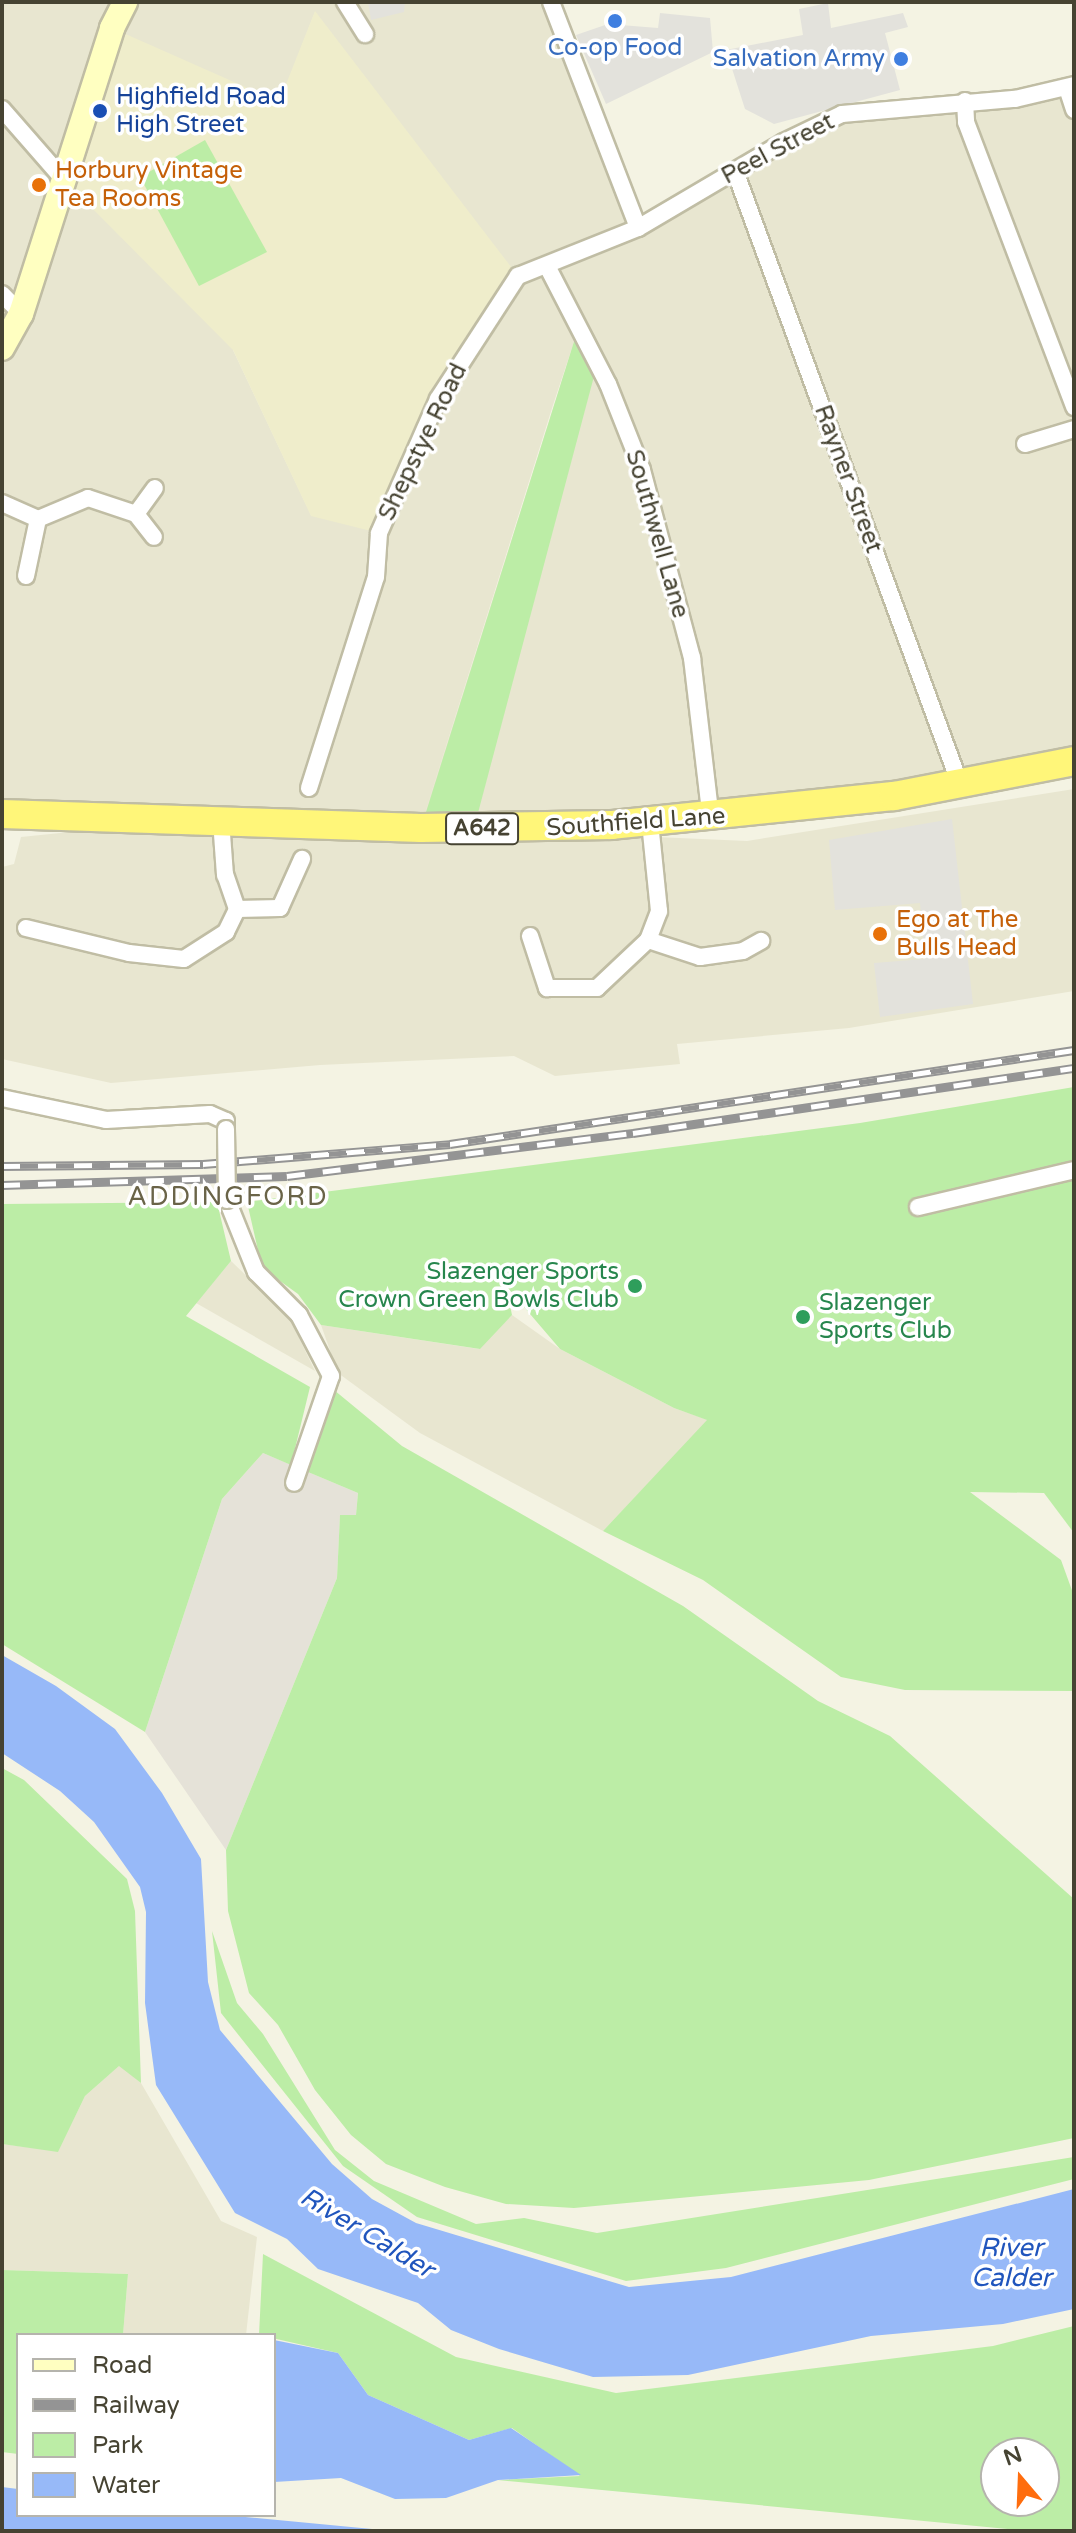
<!DOCTYPE html>
<style>
body{margin:0}
#map{position:relative;width:1076px;height:2533px;overflow:hidden;background:#f4f3e3;font-family:"Varela Round",sans-serif}
div>[style]{position:absolute}
.residential>*{inset:0;background:#e8e6d0}
.industrial>*{inset:0;background:#e5e2d8}
.education>*{inset:0;background:#efedcb}
.green>*{inset:0;background:#bceda6}
.parking>*{inset:0;background:#e3e2dc}
.water>*{inset:0;background:#97b9f8}
.roads{filter:drop-shadow(2px 0 #c0bda4) drop-shadow(-2px 0 #c0bda4) drop-shadow(0 2px #c0bda4) drop-shadow(0 -2px #c0bda4)}
.minor>*{height:16px;margin:-8px;padding:0 8px;transform-origin:8px;border-radius:8px;background:#fff}
.secondary>*{height:24px;margin:-12px;padding:0 12px;transform-origin:12px;border-radius:12px;background:#ffffc1}
.trunk>*{height:28px;margin:-14px;padding:0 14px;transform-origin:14px;border-radius:14px;background:#fff679}
.rail>*{height:9px;margin-top:-4.5px;transform-origin:0;background:repeating-linear-gradient(90deg,#fff 0 18px,#949494 0 36px);box-sizing:border-box;border-block:2px solid #949494}
.bridges{filter:drop-shadow(2px 0 #c0bda4) drop-shadow(-2px 0 #c0bda4) drop-shadow(0 2px #c0bda4) drop-shadow(0 -2px #c0bda4)}
.minor-bridge>*{height:16px;margin:-8px;padding:0 8px;transform-origin:8px;border-radius:8px;background:#fff}
.dots>*{width:22px;height:22px;translate:-50% -50%;box-sizing:border-box;border:4px solid #fff;border-radius:50%}
span{translate:-50% -50%;white-space:nowrap;text-align:center;line-height:1.15;-webkit-text-stroke:7px #fff;paint-order:stroke}
.shield-label span{padding:2px 6px;background:#fff;border:2px solid;border-radius:6px;-webkit-text-stroke-width:0}
.shield-label{font-size:22px;color:#464332;font-weight:700}
.shop-label{font-size:24px;color:#366cbe}
.right{translate:-100% -50%;text-align:right}
.transit-label{font-size:24px;color:#164399}
.left{translate:0 -50%;text-align:left}
.street-label{font-size:24px;color:#464332}
.food-label{font-size:24px;color:#c56008}
.leisure-label{font-size:24px;color:#27864d}
.neighbourhood-label{font-size:26px;color:#6a6448;letter-spacing:2px}
.water-label{font-size:26px;color:#2055bd;font-style:italic}
.frame{position:absolute;inset:0;border:4px solid #464332;pointer-events:none}
.legend{position:absolute;left:16px;top:2333px;width:260px;height:184px;box-sizing:border-box;background:#fff;border:2px solid #b5b4ad;margin:0;padding:10px 14px;list-style:none;font-size:24px;color:#464332}
.legend li{display:flex;align-items:center;gap:16px;height:40px}
.legend b{width:40px;border:2px solid #b5b4ad}
.north{position:absolute;left:980px;top:2437px;width:80px;height:80px;box-sizing:border-box;background:#fff;border:2px solid #b5b4ad;border-radius:50%;rotate:341deg;font-size:22px;font-weight:700;line-height:32px;text-align:center;color:#464332}
.north::after{content:'';display:block;margin:auto;width:28px;height:36px;background:#ff6d0e;clip-path:polygon(50% 0,100% 100%,50% 72%,0 100%)}
</style>
<div id="map">
<div class="residential">
<i style="clip-path:polygon(evenodd,2px 2px,551px 2px,638px 228px,842px 114px,1074px 85px,1074px 758px,961px 787px,497px 830px,747px 841px,1074px 789px,1074px 991px,849px 1028px,677px 1044px,680px 1064px,555px 1076px,514px 1056px,320px 1065px,111px 1083px,2px 1059px,2px 867px,14px 864px,21px 837px,168px 822px,2px 814px,2px 2px,315px 12px,311px 515px,233px 350px,280px 102px,315px 12px,2px 2px,578px 330px,421px 826px,553px 405px,578px 330px)"></i>
<i style="clip-path:polygon(231px 1261px,289px 1317px,315px 1371px,196px 1303px)"></i>
<i style="clip-path:polygon(512px 1315px,560px 1349px,674px 1408px,708px 1420px,603px 1531px,420px 1433px,338px 1373px,321px 1325px,479px 1349px)"></i>
<i style="clip-path:polygon(120px 2065px,141px 2083px,221px 2221px,257px 2237px,246px 2335px,123px 2335px,128px 2274px,2px 2270px,2px 2144px,58px 2151px,85px 2096px)"></i>
</div>
<div class="industrial">
<i style="clip-path:polygon(263px 1453px,358px 1493px,356px 1515px,340px 1516px,337px 1578px,226px 1850px,145px 1732px,222px 1499px)"></i>
</div>
<div class="education">
<i style="clip-path:polygon(315px 11px,518px 276px,438px 399px,379px 533px,311px 516px,233px 350px,64px 180px,112px 28px,279px 102px)"></i>
</div>
<div class="green">
<i style="clip-path:polygon(205px 140px,267px 252px,199px 286px,140px 177px)"></i>
<i style="clip-path:polygon(578px 329px,597px 365px,474px 828px,421px 828px)"></i>
<i style="clip-path:polygon(1074px 1087px,1074px 1533px,1044px 1493px,970px 1492px,1061px 1560px,1074px 1596px,1074px 1691px,905px 1690px,841px 1677px,703px 1580px,603px 1531px,707px 1420px,674px 1408px,560px 1349px,506px 1286px,512px 1315px,480px 1349px,321px 1325px,298px 1294px,262px 1268px,247px 1202px,860px 1123px)"></i>
<i style="clip-path:polygon(217px 1202px,231px 1261px,186px 1316px,310px 1387px,291px 1465px,263px 1453px,222px 1499px,145px 1732px,2px 1644px,2px 1204px)"></i>
<i style="clip-path:polygon(334px 1390px,402px 1446px,683px 1606px,818px 1701px,890px 1736px,1074px 1899px,1074px 2138px,869px 2180px,574px 2208px,506px 2204px,445px 2187px,386px 2164px,351px 2135px,315px 2090px,278px 2025px,249px 1993px,228px 1911px,226px 1850px,337px 1578px,340px 1515px,356px 1515px,358px 1493px,308px 1472px)"></i>
<i style="clip-path:polygon(2px 1768px,24px 1780px,127px 1879px,135px 1911px,141px 2083px,119px 2066px,85px 2096px,58px 2152px,2px 2144px)"></i>
<i style="clip-path:polygon(212px 1931px,237px 2003px,263px 2034px,335px 2150px,374px 2181px,476px 2224px,524px 2218px,597px 2233px,1074px 2157px,1074px 2179px,726px 2268px,626px 2281px,417px 2217px,343px 2166px,221px 2013px)"></i>
<i style="clip-path:polygon(evenodd,263px 2254px,456px 2357px,616px 2393px,993px 2346px,1074px 2326px,1074px 2531px,1028px 2531px,498px 2480px,580px 2476px,512px 2428px,469px 2440px,368px 2395px,338px 2353px,259px 2335px,263px 2254px,996px 2453px,1044px 2453px,1044px 2501px,996px 2501px,996px 2453px)"></i>
<i style="clip-path:polygon(2px 2270px,128px 2274px,123px 2335px,18px 2335px,18px 2454px,2px 2452px)"></i>
</div>
<div class="parking">
<i style="clip-path:polygon(368px 2px,405px 2px,404px 12px,371px 20px)"></i>
<i style="clip-path:polygon(828px 3px,831px 28px,903px 13px,908px 27px,885px 33px,900px 90px,774px 124px,745px 109px,726px 50px,803px 35px,799px 9px)"></i>
<i style="clip-path:polygon(660px 13px,710px 18px,713px 52px,606px 104px,576px 35px,608px 24px,658px 28px)"></i>
<i style="clip-path:polygon(952px 819px,973px 1004px,880px 1017px,874px 963px,925px 959px,920px 903px,835px 910px,829px 840px)"></i>
</div>
<div class="water">
<i style="clip-path:polygon(2px 1655px,56px 1686px,115px 1729px,162px 1793px,201px 1859px,208px 1982px,220px 2030px,332px 2164px,372px 2199px,416px 2223px,629px 2287px,731px 2277px,1074px 2189px,1074px 2309px,1003px 2324px,871px 2336px,688px 2375px,593px 2377px,499px 2349px,451px 2330px,418px 2303px,318px 2269px,287px 2239px,235px 2213px,156px 2085px,145px 2003px,146px 1912px,140px 1887px,94px 1822px,60px 1791px,2px 1753px)"></i>
<i style="clip-path:polygon(274px 2340px,338px 2353px,368px 2395px,469px 2440px,511px 2428px,581px 2475px,498px 2480px,446px 2498px,395px 2499px,341px 2478px,274px 2482px)"></i>
<i style="clip-path:polygon(2px 2487px,18px 2489px,18px 2515px,224px 2515px,393px 2531px,2px 2531px)"></i>
</div>
<div class="roads">
<div class="minor">
<i style="left:345px;top:2px;width:38px;rotate:58deg"></i>
<i style="left:551px;top:2px;width:242px;rotate:68.9deg"></i>
<i style="left:1067px;top:88px;width:23px;rotate:72deg"></i>
<i style="left:965px;top:101px;width:21px;rotate:87deg"></i>
<i style="left:966px;top:122px;width:305px;rotate:69.2deg"></i>
<i style="left:2px;top:109px;width:94px;rotate:48.9deg"></i>
<i style="left:735px;top:171px;width:656px;rotate:69.85deg"></i>
<i style="left:547px;top:266px;width:133px;rotate:62.7deg"></i>
<i style="left:608px;top:384px;width:92px;rotate:68.4deg"></i>
<i style="left:642px;top:470px;width:195px;rotate:75.1deg"></i>
<i style="left:692px;top:658px;width:162px;rotate:83.3deg"></i>
<i style="left:2px;top:294px;width:28px;rotate:46deg"></i>
<i style="left:1025px;top:444px;width:51px;rotate:-17deg"></i>
<i style="left:2px;top:503px;width:39px;rotate:24deg"></i>
<i style="left:38px;top:519px;width:54px;rotate:-22.8deg"></i>
<i style="left:88px;top:498px;width:51px;rotate:18.4deg"></i>
<i style="left:136px;top:514px;width:29px;rotate:52deg"></i>
<i style="left:136px;top:514px;width:32px;rotate:-54deg"></i>
<i style="left:26px;top:576px;width:58px;rotate:-78.1deg"></i>
<i style="left:309px;top:788px;width:221px;rotate:-72.4deg"></i>
<i style="left:376px;top:577px;width:44px;rotate:-86.1deg"></i>
<i style="left:379px;top:533px;width:146px;rotate:-66.2deg"></i>
<i style="left:438px;top:399px;width:147px;rotate:-57deg"></i>
<i style="left:518px;top:276px;width:129px;rotate:-21.8deg"></i>
<i style="left:638px;top:228px;width:169px;rotate:-30.5deg"></i>
<i style="left:784px;top:142px;width:64px;rotate:-25.8deg"></i>
<i style="left:842px;top:114px;width:174px;rotate:-5deg"></i>
<i style="left:1015px;top:99px;width:61px;rotate:-13.3deg"></i>
<i style="left:237px;top:909px;width:43px;rotate:-1.3deg"></i>
<i style="left:280px;top:908px;width:54px;rotate:-65.8deg"></i>
<i style="left:26px;top:928px;width:106px;rotate:13.6deg"></i>
<i style="left:129px;top:953px;width:55px;rotate:6.2deg"></i>
<i style="left:184px;top:959px;width:50px;rotate:-32.7deg"></i>
<i style="left:226px;top:932px;width:25px;rotate:-64deg"></i>
<i style="left:237px;top:909px;width:36px;rotate:-109deg"></i>
<i style="left:225px;top:875px;width:54px;rotate:-94.2deg"></i>
<i style="left:530px;top:936px;width:55px;rotate:71.9deg"></i>
<i style="left:547px;top:988px;width:50px"></i>
<i style="left:597px;top:988px;width:70px;rotate:-43.3deg"></i>
<i style="left:648px;top:940px;width:55px;rotate:18.1deg"></i>
<i style="left:700px;top:957px;width:43px;rotate:-7.9deg"></i>
<i style="left:743px;top:951px;width:21px;rotate:-29deg"></i>
<i style="left:648px;top:940px;width:31px;rotate:-69deg"></i>
<i style="left:659px;top:911px;width:89px;rotate:-95.8deg"></i>
<i style="left:2px;top:1098px;width:106px;rotate:11.9deg"></i>
<i style="left:106px;top:1120px;width:104px;rotate:-3.3deg"></i>
<i style="left:210px;top:1114px;width:17px;rotate:24deg"></i>
<i style="left:226px;top:1121px;width:8px;rotate:90deg"></i>
<i style="left:227px;top:1200px;width:78px;rotate:68.1deg"></i>
<i style="left:256px;top:1272px;width:61px;rotate:45deg"></i>
<i style="left:299px;top:1315px;width:69px;rotate:62.3deg"></i>
<i style="left:331px;top:1376px;width:113px;rotate:109.1deg"></i>
<i style="left:918px;top:1207px;width:160px;rotate:-13.3deg"></i>
</div>
<div class="secondary">
<i style="left:2px;top:348px;width:39px;rotate:-61deg"></i>
<i style="left:21px;top:314px;width:300px;rotate:-72.3deg"></i>
<i style="left:112px;top:28px;width:29px;rotate:-63deg"></i>
</div>
<div class="trunk">
<i style="left:2px;top:814px;width:419px;rotate:1.9deg"></i>
<i style="left:421px;top:828px;width:191px;rotate:-0.9deg"></i>
<i style="left:612px;top:825px;width:283px;rotate:-5.9deg"></i>
<i style="left:894px;top:796px;width:183px;rotate:-11deg"></i>
</div>
</div>
<div class="rail">
<i style="left:2px;top:1166px;width:201px;rotate:-0.6deg"></i>
<i style="left:203px;top:1164px;width:248px;rotate:-4.6deg"></i>
<i style="left:450px;top:1144px;width:631px;rotate:-8.57deg"></i>
<i style="left:2px;top:1185px;width:285px;rotate:-1.8deg"></i>
<i style="left:287px;top:1176px;width:349px;rotate:-7.1deg"></i>
<i style="left:633px;top:1133px;width:446px;rotate:-8.4deg"></i>
</div>
<div class="bridges">
<div class="minor-bridge">
<i style="left:226px;top:1129px;width:71px;rotate:89.2deg"></i>
</div>
</div>
<div class="dots">
<i style="left:615px;top:21px;background:#3f7fe0"></i>
<i style="left:901px;top:59px;background:#3f7fe0"></i>
<i style="left:100px;top:111px;background:#1a4fb4"></i>
<i style="left:39px;top:185px;background:#e8710a"></i>
<i style="left:880px;top:934px;background:#e8710a"></i>
<i style="left:635px;top:1286px;background:#2e9e5b"></i>
<i style="left:803px;top:1317px;background:#2e9e5b"></i>
</div>
<div class="shield-label">
<span style="left:482px;top:829px">A642</span>
</div>
<div class="shop-label">
<span style="left:615px;top:48px">Co-op Food</span>
<span class="right" style="left:885px;top:59px">Salvation Army</span>
</div>
<div class="transit-label">
<span class="left" style="left:116px;top:111px">Highfield Road<br>High Street</span>
</div>
<div class="street-label">
<span style="left:778px;top:149px;rotate:-28deg">Peel Street</span>
<span style="left:423px;top:442px;rotate:-64deg">Shepstye Road</span>
<span style="left:848px;top:479px;rotate:70deg">Rayner Street</span>
<span style="left:657px;top:534px;rotate:74deg">Southwell Lane</span>
<span style="left:636px;top:822px;rotate:-4deg">Southfield Lane</span>
</div>
<div class="food-label">
<span class="left" style="left:55px;top:185px">Horbury Vintage<br>Tea Rooms</span>
<span class="left" style="left:896px;top:934px">Ego at The<br>Bulls Head</span>
</div>
<div class="leisure-label">
<span class="right" style="left:619px;top:1286px">Slazenger Sports<br>Crown Green Bowls Club</span>
<span class="left" style="left:819px;top:1317px">Slazenger<br>Sports Club</span>
</div>
<div class="neighbourhood-label">
<span style="left:228px;top:1197px">ADDINGFORD</span>
</div>
<div class="water-label">
<span style="left:367px;top:2233px;rotate:31deg">River Calder</span>
<span style="left:1011px;top:2263px">River<br>Calder</span>
</div>
<div class="frame"></div>
<ul class="legend">
<li><b style="height:10px;background:#ffffc1"></b>Road</li>
<li><b style="height:10px;background:#949494"></b>Railway</li>
<li><b style="height:22px;background:#bceda6"></b>Park</li>
<li><b style="height:22px;background:#97b9f8"></b>Water</li>
</ul>
<div class="north">N</div>
</div>
